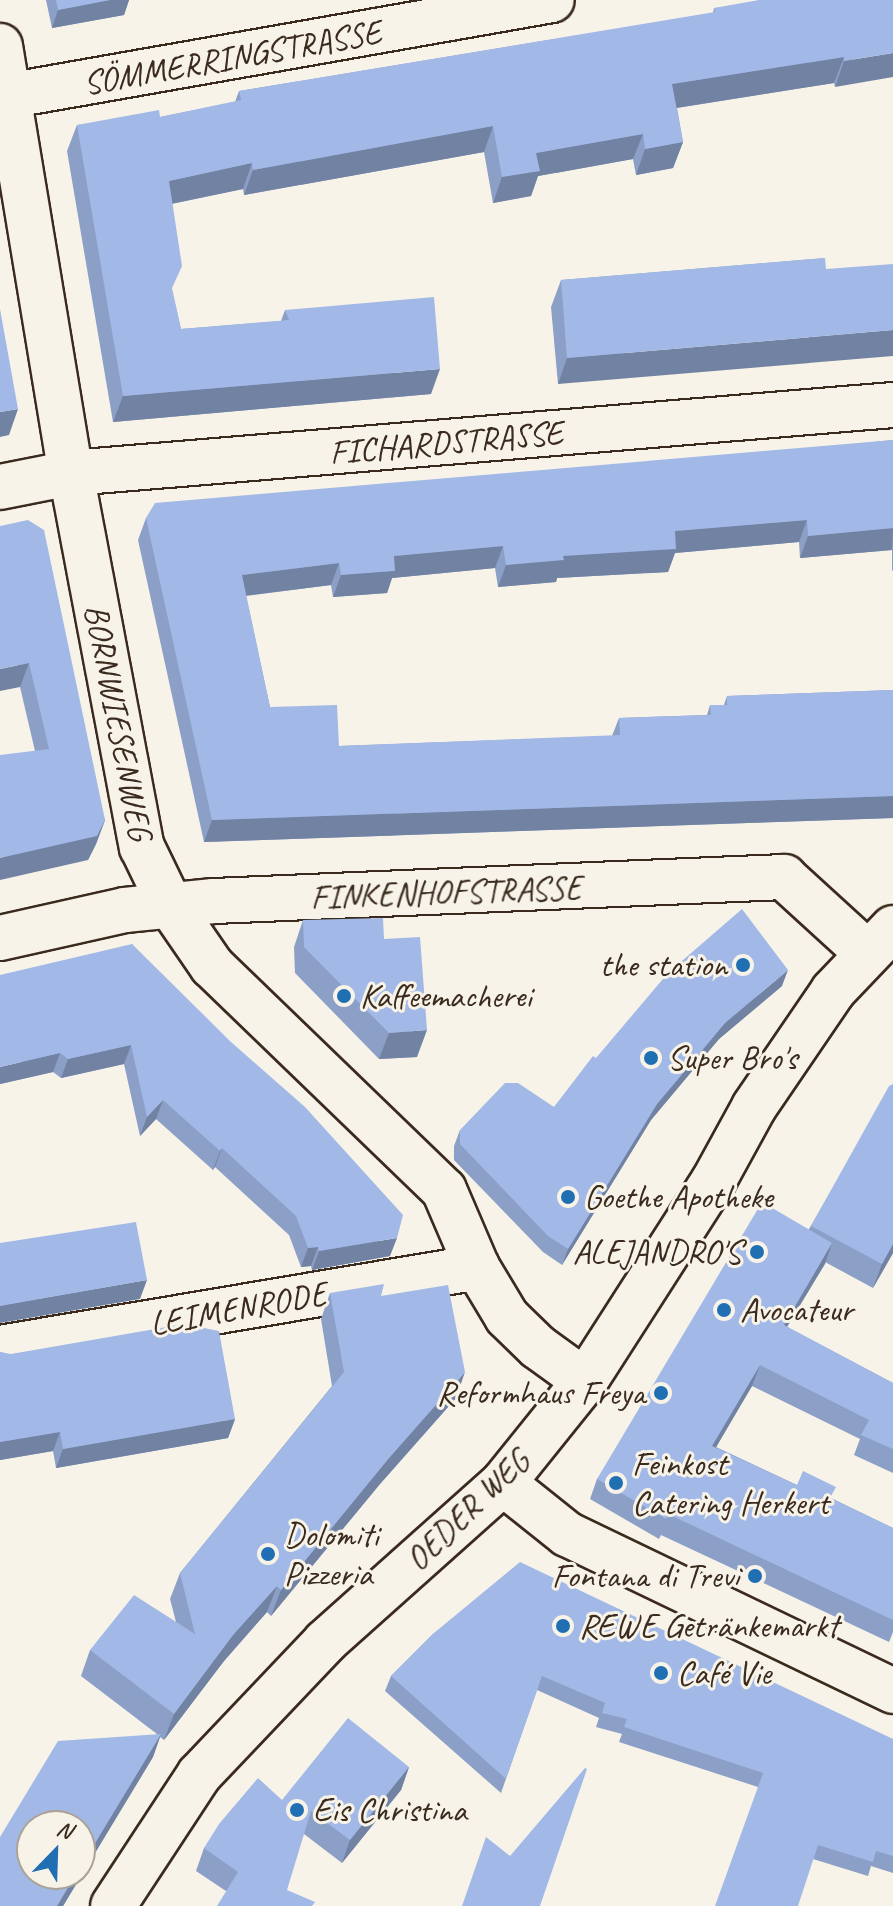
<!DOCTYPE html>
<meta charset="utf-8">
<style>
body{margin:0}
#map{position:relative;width:893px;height:1906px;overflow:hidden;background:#f7f3e8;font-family:Caveat,sans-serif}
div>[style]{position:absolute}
.roads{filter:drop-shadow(2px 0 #3b2a1e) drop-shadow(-2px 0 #3b2a1e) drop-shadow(0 2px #3b2a1e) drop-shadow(0 -2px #3b2a1e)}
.minor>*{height:44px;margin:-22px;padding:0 22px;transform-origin:22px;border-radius:22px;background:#f7f3e8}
.wall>*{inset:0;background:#8b9fc7}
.shaded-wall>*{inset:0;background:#7182a2}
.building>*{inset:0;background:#a2b9e7}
.dots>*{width:22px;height:22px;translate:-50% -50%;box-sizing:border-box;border:4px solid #f7f3e8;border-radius:50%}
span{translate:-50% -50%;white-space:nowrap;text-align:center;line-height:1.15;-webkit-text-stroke:6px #f7f3e8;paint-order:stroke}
.street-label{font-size:34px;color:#3b2a1e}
.poi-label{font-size:34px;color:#3b2a1e}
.right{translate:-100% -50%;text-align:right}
.left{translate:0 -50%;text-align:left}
.north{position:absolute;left:16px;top:1810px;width:80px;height:80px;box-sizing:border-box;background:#f7f3e8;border:2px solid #aca397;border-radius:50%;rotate:23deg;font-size:22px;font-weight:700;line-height:32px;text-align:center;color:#3b2a1e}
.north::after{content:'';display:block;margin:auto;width:28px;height:36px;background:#1f6fb2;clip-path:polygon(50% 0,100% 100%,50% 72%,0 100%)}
</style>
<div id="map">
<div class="roads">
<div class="minor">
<i style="left:0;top:46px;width:433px;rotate:80.6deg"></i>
<i style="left:71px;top:473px;width:381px;rotate:79.3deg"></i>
<i style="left:142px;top:847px;width:64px;rotate:64.2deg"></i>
<i style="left:170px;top:905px;width:74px;rotate:55.5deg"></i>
<i style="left:212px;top:966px;width:322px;rotate:44deg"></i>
<i style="left:444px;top:1190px;width:84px;rotate:66.8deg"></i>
<i style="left:477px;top:1267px;width:58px;rotate:59deg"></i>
<i style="left:507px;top:1317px;width:43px;rotate:44.1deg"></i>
<i style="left:538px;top:1347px;width:58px;rotate:35.9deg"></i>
<i style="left:7px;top:96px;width:553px;rotate:-9.99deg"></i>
<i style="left:0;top:487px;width:72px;rotate:-11.2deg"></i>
<i style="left:71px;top:473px;width:825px;rotate:-4.73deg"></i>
<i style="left:0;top:938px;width:128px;rotate:-12.6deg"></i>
<i style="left:125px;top:910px;width:89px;rotate:-5.8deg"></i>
<i style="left:214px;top:901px;width:571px;rotate:-2.41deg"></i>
<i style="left:784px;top:877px;width:111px;rotate:42.4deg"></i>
<i style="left:0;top:1348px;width:484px;rotate:-9.6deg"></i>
<i style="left:503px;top:1483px;width:82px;rotate:38.6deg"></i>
<i style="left:567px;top:1534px;width:362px;rotate:25.7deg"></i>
<i style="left:113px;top:1906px;width:157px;rotate:-56.7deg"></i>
<i style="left:199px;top:1775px;width:183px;rotate:-46.5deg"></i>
<i style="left:325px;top:1642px;width:239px;rotate:-41.8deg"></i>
<i style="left:503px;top:1483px;width:131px;rotate:-51.2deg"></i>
<i style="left:585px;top:1381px;width:237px;rotate:-57.3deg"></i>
<i style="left:713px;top:1182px;width:85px;rotate:-61.3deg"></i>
<i style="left:754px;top:1107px;width:140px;rotate:-55.7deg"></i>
<i style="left:833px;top:991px;width:87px;rotate:-46.4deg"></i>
</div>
</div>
<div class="wall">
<i style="clip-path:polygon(46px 0,129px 0,124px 15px,52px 28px)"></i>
<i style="clip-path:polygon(893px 0,835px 87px,834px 83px,677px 108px,683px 142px,673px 168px,636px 175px,633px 159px,538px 176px,531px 196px,493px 203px,484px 152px,244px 195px,243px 189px,172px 204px,172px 291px,181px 329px,281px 321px,285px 310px,431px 394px,113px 422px,67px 151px,77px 125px,160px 117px,235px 102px,239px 91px,713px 13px,714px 8px)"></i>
<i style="clip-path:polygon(825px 258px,558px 384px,551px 307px,561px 280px)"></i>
<i style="clip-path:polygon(893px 440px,893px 570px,892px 571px,892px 550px,800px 558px,799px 542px,675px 553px,668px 572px,557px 578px,556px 582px,498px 587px,495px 568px,392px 578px,387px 593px,333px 597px,331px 585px,246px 596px,270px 707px,339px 746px,612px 736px,619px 718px,707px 715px,710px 705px,724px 705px,727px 696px,893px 690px,893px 818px,204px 842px,138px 540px,146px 518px)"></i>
<i style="clip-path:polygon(0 526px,105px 820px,96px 844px,88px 860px,35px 751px,20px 687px)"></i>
<i style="clip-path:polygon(303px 920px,384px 939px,417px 1057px,379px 1059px,295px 973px,294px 947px)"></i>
<i style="clip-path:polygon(132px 944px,390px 1256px,312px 1270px,311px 1266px,301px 1267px,289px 1235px,215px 1167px,213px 1170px,156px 1119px,140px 1136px,124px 1064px,61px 1078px,53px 1072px,0 1084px)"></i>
<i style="clip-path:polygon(782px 986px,719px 1039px,651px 1120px,562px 1265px,543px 1252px,454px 1160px,454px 1146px,460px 1130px,554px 1107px,596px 1058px)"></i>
<i style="clip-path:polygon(893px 1084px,893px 1253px,873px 1288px,825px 1262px,787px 1327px,893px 1383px,893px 1473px,854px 1455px,860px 1439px,752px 1386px,716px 1447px,797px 1485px,831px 1498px,893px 1528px,893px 1632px,889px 1642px,661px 1535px,659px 1539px,590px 1499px,597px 1479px,809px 1229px)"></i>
<i style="clip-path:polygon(330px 1293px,381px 1296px,456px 1398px,380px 1484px,271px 1616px,267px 1612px,224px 1661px,164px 1740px,160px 1737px,153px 1757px,63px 1906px,0 1906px,157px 1734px,81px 1676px,90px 1650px,176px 1622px,170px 1599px,180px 1573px,332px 1386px,321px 1319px)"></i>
<i style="clip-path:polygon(0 1352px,235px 1419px,228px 1438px,56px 1468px,53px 1451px,0 1460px)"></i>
<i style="clip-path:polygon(434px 1633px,893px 1739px,893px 1873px,871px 1866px,868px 1876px,813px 1859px,758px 1787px,619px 1742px,622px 1734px,596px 1727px,599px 1718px,537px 1690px,501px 1793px,385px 1691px,391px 1676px)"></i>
<i style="clip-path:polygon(409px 1767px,401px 1790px,342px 1863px,304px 1834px,226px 1891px,196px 1871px,204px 1848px,282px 1800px)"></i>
</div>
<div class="shaded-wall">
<i style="clip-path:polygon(110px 0,129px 0,124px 15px,52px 28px,58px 10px)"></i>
<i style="clip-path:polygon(893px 53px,893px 77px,835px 87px,844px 61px)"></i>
<i style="clip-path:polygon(844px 57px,834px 83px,663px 110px,672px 84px)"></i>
<i style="clip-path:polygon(493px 126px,484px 152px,244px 195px,253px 170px)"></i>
<i style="clip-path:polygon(643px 134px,633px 159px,538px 176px,531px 196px,493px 203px,502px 177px,536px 153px)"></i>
<i style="clip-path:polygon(683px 142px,673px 168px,636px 175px,645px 149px)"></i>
<i style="clip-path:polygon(252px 163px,243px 189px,160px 206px,169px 181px)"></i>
<i style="clip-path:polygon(893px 330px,893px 356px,558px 384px,567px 358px)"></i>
<i style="clip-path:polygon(440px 369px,431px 394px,113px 422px,123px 396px)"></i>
<i style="clip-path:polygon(18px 409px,9px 435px,0 437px,0 412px)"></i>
<i style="clip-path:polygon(807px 520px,799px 542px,675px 553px,668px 572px,557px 578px,556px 582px,498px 587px,506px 565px,563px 556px,675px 531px)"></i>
<i style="clip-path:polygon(893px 528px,892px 550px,800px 558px,808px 536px)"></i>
<i style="clip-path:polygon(503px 546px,495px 568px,392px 578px,387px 593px,333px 597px,341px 575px,394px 556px)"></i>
<i style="clip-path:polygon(339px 563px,331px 585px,234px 597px,242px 575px)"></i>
<i style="clip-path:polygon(29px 663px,20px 687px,0 691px,0 669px)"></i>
<i style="clip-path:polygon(893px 796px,893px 818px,204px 842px,212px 820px)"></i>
<i style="clip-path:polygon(105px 820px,96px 844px,88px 860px,0 880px,0 858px)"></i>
<i style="clip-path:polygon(788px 970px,782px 986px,719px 1039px,651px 1120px,562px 1265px,568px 1249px,657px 1104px,725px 1023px)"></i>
<i style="clip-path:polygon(427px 1030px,417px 1057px,379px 1059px,389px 1033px)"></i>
<i style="clip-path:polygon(131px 1045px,124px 1064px,61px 1078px,68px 1059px)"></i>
<i style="clip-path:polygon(60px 1053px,53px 1072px,0 1084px,0 1067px)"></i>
<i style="clip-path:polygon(163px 1100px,156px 1119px,140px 1136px,147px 1117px)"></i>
<i style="clip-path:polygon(222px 1148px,215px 1167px,213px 1170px,220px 1151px)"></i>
<i style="clip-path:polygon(397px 1238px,390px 1256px,312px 1270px,319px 1251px)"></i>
<i style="clip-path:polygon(832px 1243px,825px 1264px,776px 1345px,784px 1325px)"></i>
<i style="clip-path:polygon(893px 1244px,893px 1253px,873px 1288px,882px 1264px)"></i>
<i style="clip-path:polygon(318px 1247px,311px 1266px,301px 1267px,308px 1248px)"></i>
<i style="clip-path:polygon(147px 1280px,140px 1299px,0 1323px,0 1306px,2px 1305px)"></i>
<i style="clip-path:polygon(760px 1365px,752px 1386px,705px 1466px,712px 1446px)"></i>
<i style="clip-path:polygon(465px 1372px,456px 1398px,380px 1484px,271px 1616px,281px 1590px,389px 1458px)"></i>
<i style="clip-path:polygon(235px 1419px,228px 1438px,56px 1468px,63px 1449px)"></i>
<i style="clip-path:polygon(60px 1432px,53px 1451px,0 1460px,0 1442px)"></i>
<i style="clip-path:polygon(277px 1586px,267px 1612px,224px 1661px,164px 1740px,174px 1714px,233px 1635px)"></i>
<i style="clip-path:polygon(161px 1734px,153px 1757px,63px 1906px,57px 1906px,76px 1874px,80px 1874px,80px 1868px)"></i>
<i style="clip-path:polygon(409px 1767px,401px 1790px,342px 1863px,350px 1840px)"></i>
</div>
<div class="building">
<i style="clip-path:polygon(56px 0,110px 0,58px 10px)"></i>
<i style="clip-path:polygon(759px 0,893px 0,893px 53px,844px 61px,844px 57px,672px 84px,683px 142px,645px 149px,643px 134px,536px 153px,540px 171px,502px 177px,493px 126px,253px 170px,252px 163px,169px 181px,182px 266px,172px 288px,181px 329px,289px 320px,285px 310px,434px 297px,440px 369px,123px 396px,77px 125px,159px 110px,160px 117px,241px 100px,239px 91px,715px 12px,714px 8px)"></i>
<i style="clip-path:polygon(825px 258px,826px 269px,893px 264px,893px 330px,567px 358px,561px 280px)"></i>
<i style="clip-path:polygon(0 309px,18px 409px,0 412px)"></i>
<i style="clip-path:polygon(893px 440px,893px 528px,808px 536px,807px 520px,675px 531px,676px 549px,563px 556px,564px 560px,506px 565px,503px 546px,394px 556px,395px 571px,341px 575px,339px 563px,242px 575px,270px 707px,337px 705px,339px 746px,620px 735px,619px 718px,711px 715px,710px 705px,727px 705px,727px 696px,893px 690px,893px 796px,212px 820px,146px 518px,155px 503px)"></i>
<i style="clip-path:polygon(28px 520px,44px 530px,105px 820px,97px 836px,0 858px,0 755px,49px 749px,29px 663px,0 669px,0 526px)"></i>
<i style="clip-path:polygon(742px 909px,788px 970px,725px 1023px,657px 1104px,568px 1249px,548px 1236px,460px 1144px,460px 1130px,505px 1083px,518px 1083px,554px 1107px,593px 1056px,596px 1058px,668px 973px)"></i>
<i style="clip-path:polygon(383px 918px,384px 939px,420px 937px,427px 1030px,389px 1033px,304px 947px,303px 920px)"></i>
<i style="clip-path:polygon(132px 944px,231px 1042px,305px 1107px,403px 1215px,397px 1238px,319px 1251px,318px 1247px,308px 1248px,296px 1216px,222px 1148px,220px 1151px,163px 1100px,147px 1117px,131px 1045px,68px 1059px,60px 1053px,0 1067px,0 975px)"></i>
<i style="clip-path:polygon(893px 1084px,893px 1244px,882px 1264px,811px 1226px,889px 1086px)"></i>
<i style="clip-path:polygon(762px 1202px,832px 1243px,784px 1325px,893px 1383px,893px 1449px,861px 1435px,869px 1420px,760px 1365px,712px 1446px,797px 1485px,803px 1471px,836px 1487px,830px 1498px,893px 1528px,893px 1620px,668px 1514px,666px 1519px,597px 1479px)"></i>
<i style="clip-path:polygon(136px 1222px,147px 1280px,0 1306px,0 1243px)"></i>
<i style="clip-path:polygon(384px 1284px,381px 1296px,448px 1285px,465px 1372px,389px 1458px,281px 1590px,277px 1586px,233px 1635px,174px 1714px,90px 1650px,134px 1595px,195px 1634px,180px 1573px,344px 1372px,330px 1293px)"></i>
<i style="clip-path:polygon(184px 1324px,219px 1331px,235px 1419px,63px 1449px,60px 1432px,0 1442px,0 1352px,11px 1354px)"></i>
<i style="clip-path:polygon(520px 1562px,893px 1739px,893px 1856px,876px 1851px,873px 1862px,818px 1845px,798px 1906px,715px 1906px,763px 1773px,624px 1727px,627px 1719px,602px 1713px,605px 1703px,542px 1676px,506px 1779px,391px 1676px,434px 1633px)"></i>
<i style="clip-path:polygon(348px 1718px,409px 1767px,350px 1840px,311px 1811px,287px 1890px,315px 1902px,312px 1906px,217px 1906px,238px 1872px,204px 1848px,219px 1824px,258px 1778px,282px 1800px)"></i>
<i style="clip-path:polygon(161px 1734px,80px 1868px,80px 1826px,32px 1826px,32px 1874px,76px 1874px,57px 1906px,0 1906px,0 1837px,58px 1741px)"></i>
<i style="clip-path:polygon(585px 1768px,587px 1769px,540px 1906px,462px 1906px,486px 1837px,510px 1856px)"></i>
</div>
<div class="dots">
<i style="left:743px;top:965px;background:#1f6fb2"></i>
<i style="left:344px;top:996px;background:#1f6fb2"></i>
<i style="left:651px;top:1058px;background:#1f6fb2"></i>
<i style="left:568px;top:1197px;background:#1f6fb2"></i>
<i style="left:757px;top:1252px;background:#1f6fb2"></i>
<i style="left:724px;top:1310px;background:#1f6fb2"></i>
<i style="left:661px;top:1393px;background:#1f6fb2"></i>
<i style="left:616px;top:1483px;background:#1f6fb2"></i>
<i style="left:268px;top:1554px;background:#1f6fb2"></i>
<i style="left:755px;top:1576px;background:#1f6fb2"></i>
<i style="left:563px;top:1626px;background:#1f6fb2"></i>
<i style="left:661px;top:1673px;background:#1f6fb2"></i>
<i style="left:297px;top:1810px;background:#1f6fb2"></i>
</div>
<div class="street-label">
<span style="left:232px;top:57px;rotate:-10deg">SÖMMERRINGSTRASSE</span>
<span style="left:446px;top:442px;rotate:-5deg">FICHARDSTRASSE</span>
<span style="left:119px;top:722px;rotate:79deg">BORNWIESENWEG</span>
<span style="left:446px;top:892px;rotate:-2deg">FINKENHOFSTRASSE</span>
<span style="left:238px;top:1308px;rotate:-10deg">LEIMENRODE</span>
<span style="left:467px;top:1510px;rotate:-44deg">OEDER WEG</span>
</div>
<div class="poi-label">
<span class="right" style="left:727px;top:965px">the station</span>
<span class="left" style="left:360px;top:996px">Kaffeemacherei</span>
<span class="left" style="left:667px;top:1058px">Super Bro's</span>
<span class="left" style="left:584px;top:1197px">Goethe Apotheke</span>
<span class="right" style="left:741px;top:1252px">ALEJANDRO'S</span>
<span class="left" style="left:740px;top:1310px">Avocateur</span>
<span class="right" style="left:645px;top:1393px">Reformhaus Freya</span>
<span class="left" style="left:632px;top:1483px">Feinkost<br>Catering Herkert</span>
<span class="left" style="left:284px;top:1554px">Dolomiti<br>Pizzeria</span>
<span class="right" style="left:739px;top:1576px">Fontana di Trevi</span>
<span class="left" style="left:579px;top:1626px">REWE Getränkemarkt</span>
<span class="left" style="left:677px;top:1673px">Café Vie</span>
<span class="left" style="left:313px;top:1810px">Eis Christina</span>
</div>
<div class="north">N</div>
</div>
